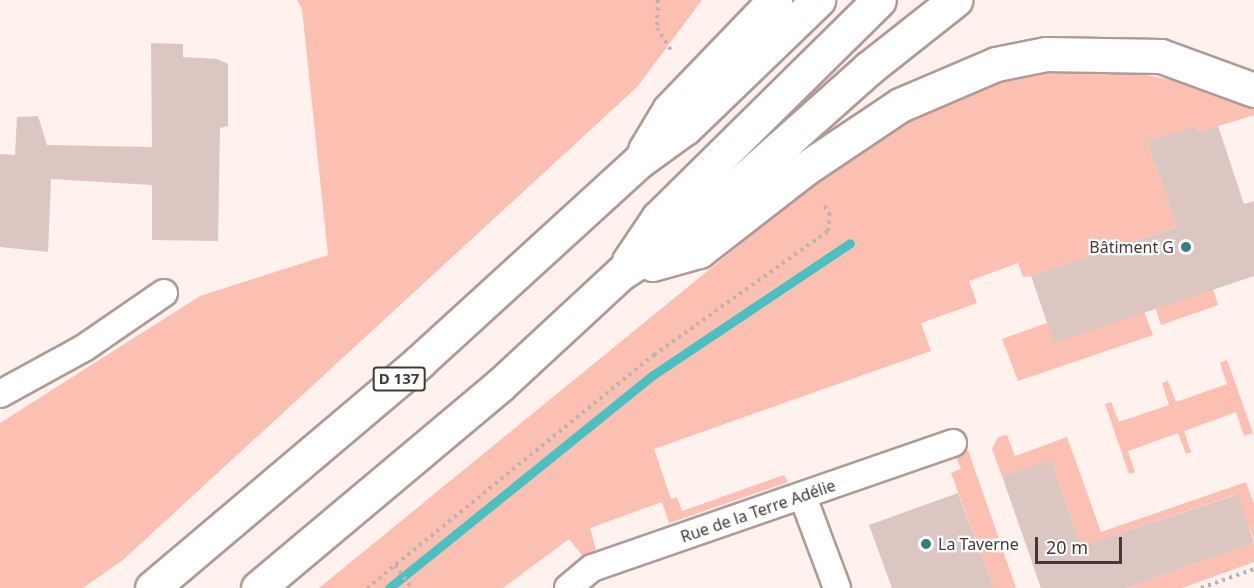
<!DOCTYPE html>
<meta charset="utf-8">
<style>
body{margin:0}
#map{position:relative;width:1254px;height:588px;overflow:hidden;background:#fff1ee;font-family:"Noto Sans",sans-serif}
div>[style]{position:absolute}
.green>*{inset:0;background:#fbc0b2}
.stream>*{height:9px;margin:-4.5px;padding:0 4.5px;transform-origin:4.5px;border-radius:4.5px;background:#4cbfc1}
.building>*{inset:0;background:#dbc6c1}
.path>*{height:4px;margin-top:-2px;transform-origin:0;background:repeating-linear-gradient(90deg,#beb2af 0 3px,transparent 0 7.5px)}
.roads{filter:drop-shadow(2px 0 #af9a95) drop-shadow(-2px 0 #af9a95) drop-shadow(0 2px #af9a95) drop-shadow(0 -2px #af9a95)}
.minor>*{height:26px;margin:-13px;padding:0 13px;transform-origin:13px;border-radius:13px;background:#fff}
.trunk>*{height:33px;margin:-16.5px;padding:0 16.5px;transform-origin:16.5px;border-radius:16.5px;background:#fff}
.dots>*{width:16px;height:16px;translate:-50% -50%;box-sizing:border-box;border:3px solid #fff;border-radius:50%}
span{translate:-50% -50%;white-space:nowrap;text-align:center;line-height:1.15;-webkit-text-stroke:4.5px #fff;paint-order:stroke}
.shield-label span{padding:2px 4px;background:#fff;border:2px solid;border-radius:4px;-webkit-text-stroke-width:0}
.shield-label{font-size:15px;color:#433a38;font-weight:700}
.poi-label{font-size:16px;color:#433a38}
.right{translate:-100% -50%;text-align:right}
.left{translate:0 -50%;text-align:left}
.street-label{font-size:16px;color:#433a38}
.scale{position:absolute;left:1035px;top:537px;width:87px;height:27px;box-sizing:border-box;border:3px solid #433a38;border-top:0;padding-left:8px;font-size:18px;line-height:21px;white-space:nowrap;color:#433a38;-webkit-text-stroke:4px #fff;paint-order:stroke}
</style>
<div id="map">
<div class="green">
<i style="clip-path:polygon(297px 0,702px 0,637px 87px,124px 559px,83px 588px,0 588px,0 423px,200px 296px,328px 255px,302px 9px)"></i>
<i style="clip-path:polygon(1111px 68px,1207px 87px,1254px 110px,1254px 115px,1199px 132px,1195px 126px,1147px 141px,1177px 227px,1031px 276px,1023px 277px,1018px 263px,969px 281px,977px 303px,921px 323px,931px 351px,654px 449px,671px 499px,677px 497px,682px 511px,784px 475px,788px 482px,669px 523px,662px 502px,590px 528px,596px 550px,583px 556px,569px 539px,503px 588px,319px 588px,852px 153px,909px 116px,986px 81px,1029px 70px)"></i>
<i style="clip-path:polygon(1212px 286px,1218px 305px,1161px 325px,1156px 309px)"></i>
<i style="clip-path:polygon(1144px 312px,1153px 335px,1018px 381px,1002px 339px,1047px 323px)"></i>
<i style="clip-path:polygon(1227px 360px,1253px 433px,1244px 436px,1236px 412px,1184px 431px,1191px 452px,1186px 454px,1178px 433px,1128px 451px,1135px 472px,1129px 474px,1105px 404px,1111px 402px,1119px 422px,1169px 405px,1162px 383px,1168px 381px,1176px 402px,1227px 384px,1220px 363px)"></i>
<i style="clip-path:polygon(1007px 435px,1015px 456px,1067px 437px,1101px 532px,1246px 482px,1254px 504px,1254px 541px,1237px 494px,1081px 546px,1051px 459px,1002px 476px,992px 449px,998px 437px)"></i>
<i style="clip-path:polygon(968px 450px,1016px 588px,994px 588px,951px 473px,961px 469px,955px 454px)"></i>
<i style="clip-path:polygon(1254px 543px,1254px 562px,1182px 588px,1126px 588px)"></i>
</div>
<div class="stream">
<i style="left:389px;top:588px;width:339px;rotate:-38.9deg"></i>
<i style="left:653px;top:375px;width:237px;rotate:-33.8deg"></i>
</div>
<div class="building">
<i style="clip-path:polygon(151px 43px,183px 44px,183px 57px,217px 59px,228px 64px,228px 126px,220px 128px,218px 241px,152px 240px,152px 185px,51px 179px,48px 252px,0 247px,0 154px,15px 155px,17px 117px,38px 116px,47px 145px,152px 147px)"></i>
<i style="clip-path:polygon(1195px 126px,1199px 132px,1218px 126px,1244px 204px,1254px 201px,1254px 276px,1054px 343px,1031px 276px,1177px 227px,1147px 141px)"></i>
<i style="clip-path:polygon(1051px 459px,1081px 546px,1238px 494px,1254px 543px,1126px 588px,1041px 588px,1002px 476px)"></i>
<i style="clip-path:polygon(958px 493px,994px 588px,892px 588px,869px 525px)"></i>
</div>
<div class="path">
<i style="left:658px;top:0;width:28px;rotate:92deg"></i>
<i style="left:657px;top:28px;width:26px;rotate:58deg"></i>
<i style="left:395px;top:565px;width:29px;rotate:54deg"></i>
<i style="left:367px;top:588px;width:370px;rotate:-39.1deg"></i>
<i style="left:654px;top:355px;width:214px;rotate:-35.5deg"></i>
<i style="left:828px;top:231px;width:16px;rotate:-83deg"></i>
<i style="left:830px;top:215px;width:13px;rotate:-122deg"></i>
<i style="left:1201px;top:588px;width:56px;rotate:-19.7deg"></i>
</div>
<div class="roads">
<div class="minor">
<i style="left:0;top:394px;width:96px;rotate:-28.7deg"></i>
<i style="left:84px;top:348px;width:97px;rotate:-34.5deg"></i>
<i style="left:803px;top:497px;width:97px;rotate:69.5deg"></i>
<i style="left:568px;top:588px;width:31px;rotate:-40deg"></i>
<i style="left:592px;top:568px;width:382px;rotate:-19.1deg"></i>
</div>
<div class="trunk">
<i style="left:645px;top:150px;width:47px;rotate:-59deg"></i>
<i style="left:669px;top:110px;width:153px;rotate:-46.1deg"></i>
<i style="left:629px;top:261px;width:52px;rotate:-56deg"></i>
<i style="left:658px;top:218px;width:310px;rotate:-44.6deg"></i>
<i style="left:652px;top:264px;width:49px;rotate:-15.5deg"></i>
<i style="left:699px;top:251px;width:135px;rotate:-37.8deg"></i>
<i style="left:806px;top:168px;width:113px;rotate:-33.8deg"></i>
<i style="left:900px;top:105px;width:104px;rotate:-23.1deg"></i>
<i style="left:996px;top:64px;width:51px;rotate:-11.3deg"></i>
<i style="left:1046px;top:54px;width:115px;rotate:1deg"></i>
<i style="left:1161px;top:56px;width:99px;rotate:20.1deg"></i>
<i style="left:152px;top:588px;width:350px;rotate:-40.2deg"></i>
<i style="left:419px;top:362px;width:297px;rotate:-42.4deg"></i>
<i style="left:638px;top:162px;width:58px;rotate:-35.9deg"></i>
<i style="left:685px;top:128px;width:185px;rotate:-43.9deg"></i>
<i style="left:258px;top:588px;width:316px;rotate:-40deg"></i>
<i style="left:500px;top:385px;width:165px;rotate:-42.8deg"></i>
<i style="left:621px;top:273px;width:76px;rotate:-32.6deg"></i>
<i style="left:685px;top:232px;width:246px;rotate:-41.7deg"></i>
<i style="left:869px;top:68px;width:110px;rotate:-38.3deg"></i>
</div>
</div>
<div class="dots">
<i style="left:1186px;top:247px;background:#357e7f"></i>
<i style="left:926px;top:544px;background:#357e7f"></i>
</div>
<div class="shield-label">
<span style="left:399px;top:379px">D 137</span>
</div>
<div class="poi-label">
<span class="right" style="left:1174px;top:247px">Bâtiment G</span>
<span class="left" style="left:938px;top:544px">La Taverne</span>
</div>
<div class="street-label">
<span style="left:758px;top:511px;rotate:-19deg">Rue de la Terre Adélie</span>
</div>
<div class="scale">20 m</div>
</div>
